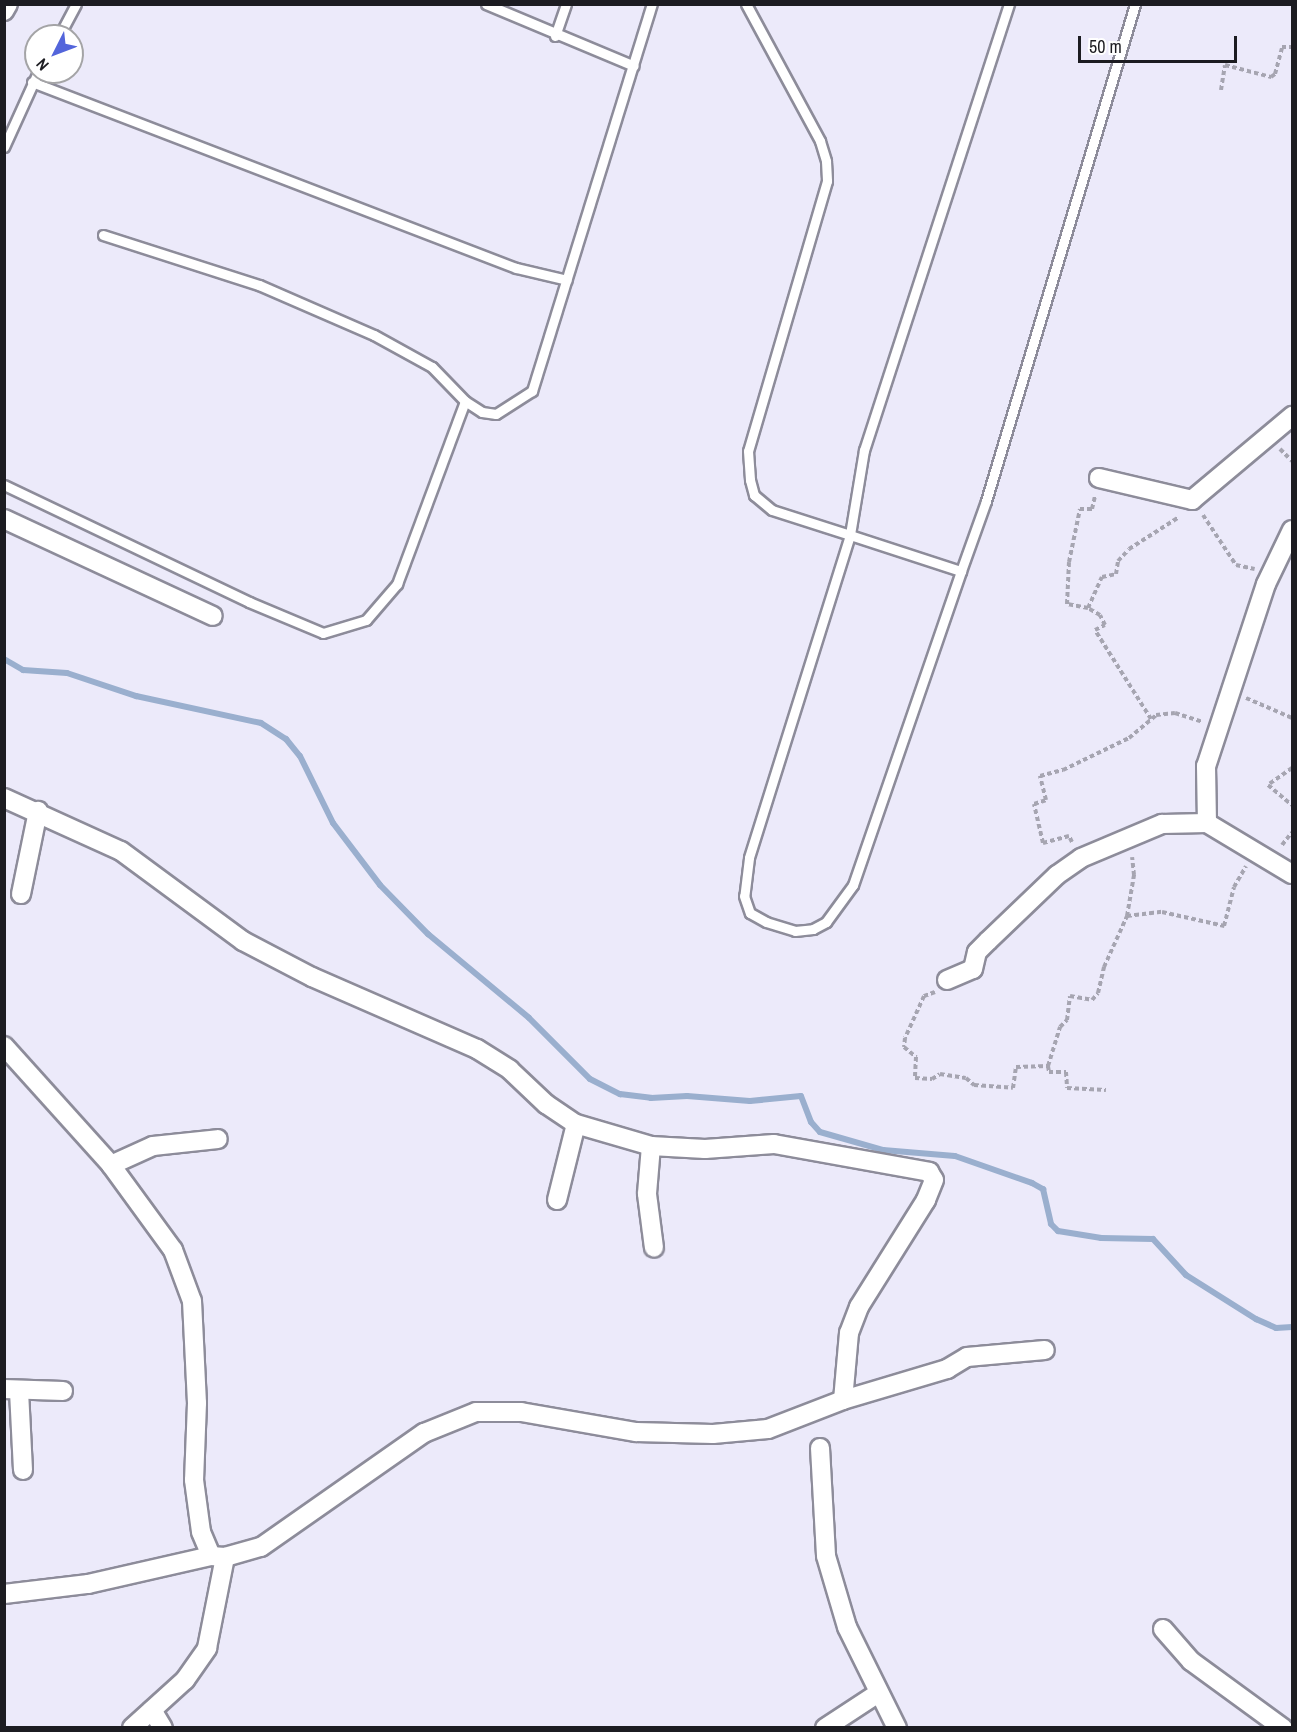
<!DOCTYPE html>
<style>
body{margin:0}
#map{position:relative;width:1297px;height:1732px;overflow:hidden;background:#eceafa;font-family:"Archivo Narrow",sans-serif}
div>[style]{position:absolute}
.stream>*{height:6px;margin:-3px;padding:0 3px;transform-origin:3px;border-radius:3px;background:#9aafce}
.path>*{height:4px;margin-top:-2px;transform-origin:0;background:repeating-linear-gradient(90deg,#a6a5b1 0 4.5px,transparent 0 7.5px)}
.roads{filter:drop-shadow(2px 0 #8d8c9a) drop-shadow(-2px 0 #8d8c9a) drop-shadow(0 2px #8d8c9a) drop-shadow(0 -2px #8d8c9a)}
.lane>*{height:9px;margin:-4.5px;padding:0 4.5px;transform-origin:4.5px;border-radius:4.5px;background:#fff}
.street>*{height:18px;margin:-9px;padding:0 9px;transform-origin:9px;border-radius:9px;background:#fff}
span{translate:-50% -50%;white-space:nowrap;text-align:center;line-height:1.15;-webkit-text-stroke:6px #fff;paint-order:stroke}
.frame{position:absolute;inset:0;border:6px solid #1c1c21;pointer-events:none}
.north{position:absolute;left:24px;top:24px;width:60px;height:60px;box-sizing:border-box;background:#fff;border:2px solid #a4a4a6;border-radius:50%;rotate:228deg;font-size:16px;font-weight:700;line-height:24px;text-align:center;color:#1c1c21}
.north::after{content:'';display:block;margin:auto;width:21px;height:27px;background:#5365db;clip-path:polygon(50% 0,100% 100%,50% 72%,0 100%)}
.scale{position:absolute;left:1078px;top:36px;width:159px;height:27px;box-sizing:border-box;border:3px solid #1c1c21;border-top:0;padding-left:8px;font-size:18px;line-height:21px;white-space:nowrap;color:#1c1c21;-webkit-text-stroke:4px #fff;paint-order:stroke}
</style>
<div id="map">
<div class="stream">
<i style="left:4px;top:659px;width:22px;rotate:30deg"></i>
<i style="left:23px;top:670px;width:44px;rotate:3.9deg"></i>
<i style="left:67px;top:673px;width:73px;rotate:18.4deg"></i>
<i style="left:136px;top:696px;width:128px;rotate:12.2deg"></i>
<i style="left:261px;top:723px;width:30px;rotate:33deg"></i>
<i style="left:286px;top:739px;width:22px;rotate:51deg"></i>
<i style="left:300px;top:756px;width:75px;rotate:63.8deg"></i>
<i style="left:333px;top:823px;width:78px;rotate:52.8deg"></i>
<i style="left:380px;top:885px;width:69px;rotate:45.6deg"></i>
<i style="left:428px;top:934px;width:131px;rotate:39.7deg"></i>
<i style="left:529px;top:1018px;width:86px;rotate:45deg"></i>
<i style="left:590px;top:1079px;width:34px;rotate:27deg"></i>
<i style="left:620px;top:1094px;width:31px;rotate:7deg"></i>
<i style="left:651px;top:1098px;width:36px;rotate:-3deg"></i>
<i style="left:687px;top:1096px;width:63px;rotate:4.5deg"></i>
<i style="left:750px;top:1101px;width:51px;rotate:-5.6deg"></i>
<i style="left:801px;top:1096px;width:28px;rotate:69deg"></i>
<i style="left:811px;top:1122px;width:13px;rotate:48deg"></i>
<i style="left:820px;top:1132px;width:66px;rotate:15.9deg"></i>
<i style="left:883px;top:1150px;width:72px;rotate:4.8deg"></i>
<i style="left:955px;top:1156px;width:82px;rotate:19.3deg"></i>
<i style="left:1032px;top:1183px;width:13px;rotate:29deg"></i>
<i style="left:1043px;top:1189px;width:36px;rotate:77deg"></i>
<i style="left:1051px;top:1224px;width:10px;rotate:45deg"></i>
<i style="left:1058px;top:1231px;width:44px;rotate:9.2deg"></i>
<i style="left:1101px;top:1238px;width:52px;rotate:1.1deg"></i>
<i style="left:1153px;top:1239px;width:49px;rotate:47.5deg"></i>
<i style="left:1186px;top:1275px;width:83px;rotate:32.2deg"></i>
<i style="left:1256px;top:1319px;width:22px;rotate:24deg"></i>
<i style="left:1276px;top:1328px;width:16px;rotate:-4deg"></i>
</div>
<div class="path">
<i style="left:1221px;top:90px;width:25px;rotate:-81deg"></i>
<i style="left:1225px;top:65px;width:48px;rotate:14.6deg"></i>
<i style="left:1271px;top:77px;width:5px;rotate:-37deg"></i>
<i style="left:1275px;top:74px;width:28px;rotate:-75deg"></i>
<i style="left:1282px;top:47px;width:10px"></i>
<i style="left:1280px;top:449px;width:17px;rotate:45deg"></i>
<i style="left:1203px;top:515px;width:60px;rotate:56.6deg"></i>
<i style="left:1236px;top:565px;width:19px;rotate:12deg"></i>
<i style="left:1088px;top:608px;width:21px;rotate:-169deg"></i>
<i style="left:1067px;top:604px;width:42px;rotate:-87.3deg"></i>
<i style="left:1069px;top:562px;width:54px;rotate:-78.3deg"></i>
<i style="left:1080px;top:509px;width:12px"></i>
<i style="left:1092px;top:509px;width:13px;rotate:-77deg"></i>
<i style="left:1246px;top:698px;width:50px;rotate:23.5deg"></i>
<i style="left:1151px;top:719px;width:105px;rotate:-122.2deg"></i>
<i style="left:1095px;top:630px;width:11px;rotate:-27deg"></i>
<i style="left:1105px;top:625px;width:11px;rotate:-117deg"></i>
<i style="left:1100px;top:615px;width:14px;rotate:-150deg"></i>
<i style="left:1088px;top:608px;width:34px;rotate:-66deg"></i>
<i style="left:1102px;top:577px;width:14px;rotate:-12deg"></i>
<i style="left:1116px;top:574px;width:13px;rotate:-81deg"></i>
<i style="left:1118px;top:561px;width:16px;rotate:-47deg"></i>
<i style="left:1129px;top:549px;width:59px;rotate:-32.6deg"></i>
<i style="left:1292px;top:768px;width:29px;rotate:145deg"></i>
<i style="left:1268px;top:785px;width:31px;rotate:40deg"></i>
<i style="left:1072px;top:842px;width:7px;rotate:-117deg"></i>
<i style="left:1069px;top:836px;width:27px;rotate:165deg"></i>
<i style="left:1043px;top:843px;width:40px;rotate:-103deg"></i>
<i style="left:1034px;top:804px;width:13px;rotate:-18deg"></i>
<i style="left:1046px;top:800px;width:25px;rotate:-104deg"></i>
<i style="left:1040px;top:776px;width:24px;rotate:-15deg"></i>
<i style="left:1063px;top:770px;width:73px;rotate:-25.9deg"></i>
<i style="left:1129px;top:738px;width:35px;rotate:-40deg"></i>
<i style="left:1156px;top:715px;width:19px;rotate:-6deg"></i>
<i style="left:1175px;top:713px;width:29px;rotate:18deg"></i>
<i style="left:1282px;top:845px;width:16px;rotate:-52deg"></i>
<i style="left:1127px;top:916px;width:42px;rotate:-80.3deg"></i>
<i style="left:1134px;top:875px;width:18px;rotate:-96deg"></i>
<i style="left:935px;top:992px;width:12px;rotate:160deg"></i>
<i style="left:924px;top:996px;width:46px;rotate:114.3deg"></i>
<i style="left:905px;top:1038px;width:9px;rotate:96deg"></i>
<i style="left:904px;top:1047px;width:16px;rotate:40deg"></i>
<i style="left:916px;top:1057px;width:21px;rotate:93deg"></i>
<i style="left:915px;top:1078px;width:17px;rotate:3deg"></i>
<i style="left:932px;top:1079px;width:9px;rotate:-32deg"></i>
<i style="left:940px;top:1074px;width:26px;rotate:9deg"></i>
<i style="left:966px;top:1078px;width:11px;rotate:41deg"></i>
<i style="left:974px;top:1085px;width:39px;rotate:4deg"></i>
<i style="left:1013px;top:1088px;width:21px;rotate:-82deg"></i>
<i style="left:1016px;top:1067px;width:32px;rotate:-2deg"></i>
<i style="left:1048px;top:1066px;width:6px;rotate:81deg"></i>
<i style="left:1049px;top:1072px;width:17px"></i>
<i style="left:1066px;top:1072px;width:16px;rotate:86deg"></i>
<i style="left:1067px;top:1088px;width:39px;rotate:3deg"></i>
<i style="left:1048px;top:1066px;width:41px;rotate:-72.9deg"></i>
<i style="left:1060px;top:1027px;width:10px;rotate:-45deg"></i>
<i style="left:1067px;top:1020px;width:24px;rotate:-83deg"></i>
<i style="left:1070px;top:996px;width:22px;rotate:10deg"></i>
<i style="left:1092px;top:1000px;width:9px;rotate:-49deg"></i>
<i style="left:1098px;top:993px;width:27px;rotate:-77deg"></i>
<i style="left:1104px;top:967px;width:56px;rotate:-65.7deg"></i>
<i style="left:1127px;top:916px;width:35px;rotate:-7deg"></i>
<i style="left:1162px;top:912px;width:64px;rotate:12.7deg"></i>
<i style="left:1224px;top:926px;width:40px;rotate:-75.6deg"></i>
<i style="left:1234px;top:887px;width:24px;rotate:-60deg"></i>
</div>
<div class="roads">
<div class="lane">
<i style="left:486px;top:4px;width:160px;rotate:22.7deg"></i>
<i style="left:746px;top:4px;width:156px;rotate:61.6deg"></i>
<i style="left:820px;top:141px;width:21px;rotate:73deg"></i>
<i style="left:826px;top:161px;width:20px;rotate:87deg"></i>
<i style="left:827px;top:181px;width:281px;rotate:106.3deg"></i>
<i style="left:748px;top:451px;width:29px;rotate:86deg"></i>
<i style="left:750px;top:480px;width:16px;rotate:75deg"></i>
<i style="left:754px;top:495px;width:23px;rotate:40deg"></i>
<i style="left:772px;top:510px;width:82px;rotate:17.8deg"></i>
<i style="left:850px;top:535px;width:338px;rotate:107.4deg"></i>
<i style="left:749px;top:858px;width:38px;rotate:97deg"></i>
<i style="left:744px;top:896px;width:18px;rotate:71deg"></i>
<i style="left:750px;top:913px;width:18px;rotate:29deg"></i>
<i style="left:766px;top:922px;width:30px;rotate:17deg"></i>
<i style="left:795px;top:931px;width:18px;rotate:-6deg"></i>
<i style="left:813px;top:929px;width:15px;rotate:-28deg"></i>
<i style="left:826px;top:922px;width:46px;rotate:-53.9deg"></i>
<i style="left:853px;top:885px;width:332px;rotate:-71deg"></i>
<i style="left:1009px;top:4px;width:469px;rotate:108deg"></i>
<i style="left:864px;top:450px;width:86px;rotate:99.4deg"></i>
<i style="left:850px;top:535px;width:117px;rotate:18deg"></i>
<i style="left:961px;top:571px;width:74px;rotate:-70.3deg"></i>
<i style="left:986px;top:501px;width:519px;rotate:-73.31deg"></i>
<i style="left:59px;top:36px;width:36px;rotate:-62deg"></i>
<i style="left:555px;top:36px;width:34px;rotate:-71deg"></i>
<i style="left:32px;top:82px;width:519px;rotate:21.02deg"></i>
<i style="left:516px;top:268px;width:52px;rotate:13.2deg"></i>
<i style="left:4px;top:147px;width:82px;rotate:-65.6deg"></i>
<i style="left:103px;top:235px;width:164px;rotate:17.8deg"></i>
<i style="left:259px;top:285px;width:125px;rotate:23.5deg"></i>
<i style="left:374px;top:335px;width:66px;rotate:28.9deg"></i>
<i style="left:432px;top:367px;width:47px;rotate:45.9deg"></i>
<i style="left:465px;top:401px;width:20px;rotate:33deg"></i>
<i style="left:482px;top:412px;width:14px;rotate:8deg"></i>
<i style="left:496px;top:414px;width:43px;rotate:-32.6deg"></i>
<i style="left:532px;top:391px;width:405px;rotate:-72.8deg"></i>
<i style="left:4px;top:485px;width:272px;rotate:25.5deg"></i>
<i style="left:249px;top:602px;width:80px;rotate:22.7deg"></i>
<i style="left:323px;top:633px;width:45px;rotate:-16.8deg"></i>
<i style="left:366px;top:620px;width:48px;rotate:-49.3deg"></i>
<i style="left:397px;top:584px;width:195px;rotate:-69.6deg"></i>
</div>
<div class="street">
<i style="left:4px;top:11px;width:8px;rotate:-60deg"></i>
<i style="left:1099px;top:478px;width:96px;rotate:13.3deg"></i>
<i style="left:1192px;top:500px;width:131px;rotate:-40deg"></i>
<i style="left:4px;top:519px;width:230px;rotate:24.9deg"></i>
<i style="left:1292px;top:530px;width:60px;rotate:115.7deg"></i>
<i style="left:1266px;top:584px;width:192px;rotate:108.2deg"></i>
<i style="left:1206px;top:766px;width:57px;rotate:89deg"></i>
<i style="left:1207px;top:823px;width:99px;rotate:31deg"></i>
<i style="left:4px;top:798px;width:128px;rotate:24.4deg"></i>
<i style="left:121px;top:851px;width:152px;rotate:36.4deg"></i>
<i style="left:243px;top:941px;width:78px;rotate:27.6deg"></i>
<i style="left:312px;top:977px;width:180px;rotate:23.6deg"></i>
<i style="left:477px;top:1049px;width:39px;rotate:32deg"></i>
<i style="left:510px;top:1070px;width:50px;rotate:43.4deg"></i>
<i style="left:546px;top:1104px;width:36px;rotate:34deg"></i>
<i style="left:576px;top:1124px;width:78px;rotate:16.3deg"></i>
<i style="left:651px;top:1146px;width:54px;rotate:3.2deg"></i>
<i style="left:705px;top:1149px;width:69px;rotate:-4.1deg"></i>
<i style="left:774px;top:1144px;width:158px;rotate:10.2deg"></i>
<i style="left:929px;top:1172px;width:9px;rotate:58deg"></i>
<i style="left:934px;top:1180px;width:22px;rotate:112deg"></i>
<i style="left:926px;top:1200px;width:126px;rotate:122.1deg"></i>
<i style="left:859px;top:1307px;width:28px;rotate:111deg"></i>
<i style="left:849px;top:1333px;width:67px;rotate:95.1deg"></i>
<i style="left:21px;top:894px;width:85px;rotate:-78.4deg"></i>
<i style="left:947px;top:980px;width:28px;rotate:-23deg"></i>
<i style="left:973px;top:969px;width:17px;rotate:-77deg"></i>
<i style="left:977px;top:952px;width:16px;rotate:-45deg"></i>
<i style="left:988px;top:941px;width:95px;rotate:-43.7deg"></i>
<i style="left:1057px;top:875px;width:29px;rotate:-35deg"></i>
<i style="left:1081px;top:858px;width:88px;rotate:-22.8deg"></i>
<i style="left:1162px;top:824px;width:45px;rotate:-1.3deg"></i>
<i style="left:4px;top:1046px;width:160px;rotate:48deg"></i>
<i style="left:111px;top:1165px;width:105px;rotate:53.9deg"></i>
<i style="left:173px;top:1250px;width:54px;rotate:69.6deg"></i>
<i style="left:192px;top:1301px;width:102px;rotate:87.2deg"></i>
<i style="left:197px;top:1403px;width:77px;rotate:92.2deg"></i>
<i style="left:194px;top:1480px;width:52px;rotate:82.3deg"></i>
<i style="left:201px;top:1532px;width:26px;rotate:67deg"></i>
<i style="left:211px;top:1556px;width:14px;rotate:4deg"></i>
<i style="left:225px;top:1557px;width:37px;rotate:-16deg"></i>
<i style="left:261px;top:1547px;width:199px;rotate:-35deg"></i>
<i style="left:424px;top:1433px;width:56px;rotate:-22deg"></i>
<i style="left:476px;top:1412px;width:45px"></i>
<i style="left:521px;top:1412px;width:117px;rotate:9.9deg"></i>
<i style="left:636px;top:1432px;width:77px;rotate:1.5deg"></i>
<i style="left:713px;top:1434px;width:55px;rotate:-5.2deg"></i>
<i style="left:768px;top:1429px;width:80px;rotate:-21.1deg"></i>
<i style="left:843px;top:1400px;width:109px;rotate:-16.6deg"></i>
<i style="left:947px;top:1369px;width:23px;rotate:-31deg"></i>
<i style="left:967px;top:1357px;width:78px;rotate:-5.1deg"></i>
<i style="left:651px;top:1146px;width:48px;rotate:94.8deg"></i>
<i style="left:647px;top:1194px;width:54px;rotate:82.6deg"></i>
<i style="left:111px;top:1165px;width:46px;rotate:-24.3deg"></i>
<i style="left:153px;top:1146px;width:65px;rotate:-6.1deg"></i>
<i style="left:557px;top:1200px;width:78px;rotate:-76deg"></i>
<i style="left:4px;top:1389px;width:59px;rotate:1.9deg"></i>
<i style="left:19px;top:1391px;width:79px;rotate:87.1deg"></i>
<i style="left:820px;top:1448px;width:108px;rotate:86.8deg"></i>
<i style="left:826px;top:1556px;width:74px;rotate:73.5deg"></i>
<i style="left:847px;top:1627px;width:113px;rotate:63.7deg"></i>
<i style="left:4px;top:1594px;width:85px;rotate:-6.8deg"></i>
<i style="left:88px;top:1584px;width:126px;rotate:-12.8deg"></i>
<i style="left:1163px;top:1629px;width:43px;rotate:48.8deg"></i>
<i style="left:1191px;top:1661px;width:114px;rotate:36.1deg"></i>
<i style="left:152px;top:1710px;width:21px;rotate:59deg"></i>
<i style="left:132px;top:1728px;width:72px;rotate:-42.2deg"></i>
<i style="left:185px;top:1680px;width:39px;rotate:-55deg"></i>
<i style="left:207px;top:1648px;width:93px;rotate:-78.8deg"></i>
<i style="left:825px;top:1728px;width:62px;rotate:-33.2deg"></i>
</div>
</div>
<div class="frame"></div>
<div class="north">N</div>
<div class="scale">50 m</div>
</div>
